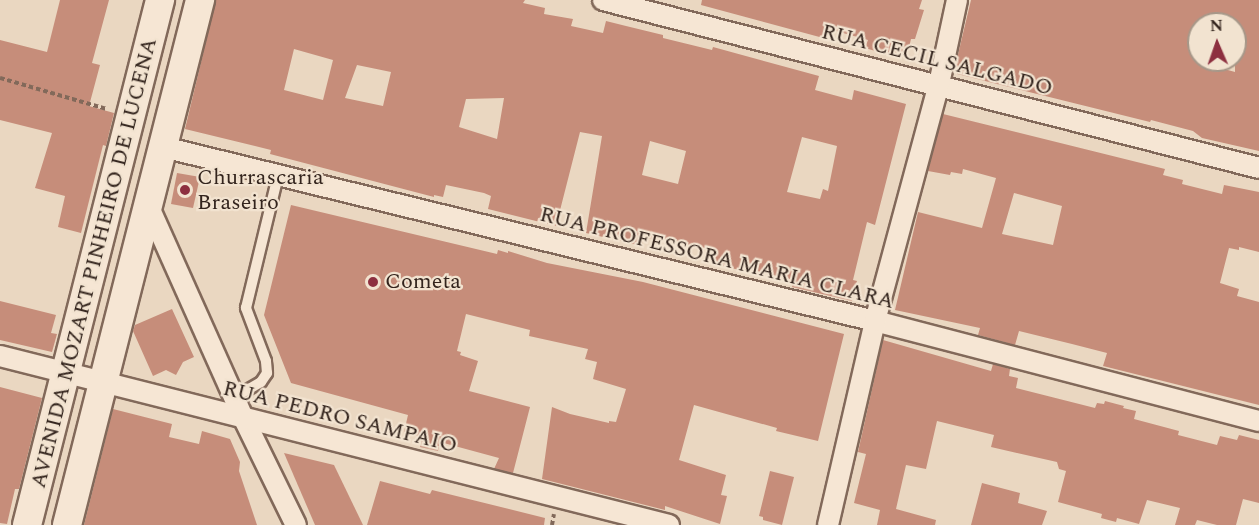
<!DOCTYPE html>
<style>
body{margin:0}
#map{position:relative;width:1259px;height:525px;overflow:hidden;background:#ead7c1;font-family:Spectral,serif}
div>[style]{position:absolute}
.building>*{inset:0;background:#c68d7a}
.path>*{height:4px;margin-top:-2px;transform-origin:0;background:repeating-linear-gradient(90deg,#82695a 0 4.5px,transparent 0 7.5px)}
.roads{filter:drop-shadow(2px 0 #82695a) drop-shadow(-2px 0 #82695a) drop-shadow(0 2px #82695a) drop-shadow(0 -2px #82695a)}
.lane>*{height:10px;margin:-5px;padding:0 5px;transform-origin:5px;border-radius:5px;background:#f6e6d4}
.street>*{height:20px;margin:-10px;padding:0 10px;transform-origin:10px;border-radius:10px;background:#f6e6d4}
.secondary>*{height:28px;margin:-14px;padding:0 14px;transform-origin:14px;border-radius:14px;background:#f6e6d4}
.dots>*{width:16px;height:16px;translate:-50% -50%;box-sizing:border-box;border:3px solid #f2e3d0;border-radius:50%}
span{translate:-50% -50%;white-space:nowrap;text-align:center;line-height:1.15;-webkit-text-stroke:4.5px #f2e3d0;paint-order:stroke}
.street-label{font-size:22px;color:#33241d}
.poi-label{font-size:22px;color:#33241d}
.left{translate:0 -50%;text-align:left}
.north{position:absolute;left:1187px;top:12px;width:60px;height:60px;box-sizing:border-box;background:#f2e3d0;border:2px solid #a69788;border-radius:50%;rotate:358deg;font-size:16px;font-weight:700;line-height:24px;text-align:center;color:#33241d}
.north::after{content:'';display:block;margin:auto;width:21px;height:27px;background:#8d2f3f;clip-path:polygon(50% 0,100% 100%,50% 72%,0 100%)}
</style>
<div id="map">
<div class="building">
<i style="clip-path:polygon(60px 0,109px 0,92px 63px,100px 65px,89px 106px,114px 113px,106px 146px,103px 145px,81px 233px,58px 227px,65px 196px,35px 188px,52px 133px,0 120px,0 40px,47px 52px)"></i>
<i style="clip-path:polygon(evenodd,216px 0,525px 0,523px 3px,545px 8px,544px 14px,573px 19px,571px 26px,603px 33px,606px 21px,626px 26px,663px 35px,663px 38px,712px 50px,713px 47px,819px 76px,815px 90px,852px 100px,854px 90px,906px 104px,875px 225px,867px 222px,853px 280px,857px 281px,852px 301px,792px 287px,794px 280px,749px 269px,748px 272px,714px 264px,717px 250px,644px 238px,642px 246px,586px 233px,602px 136px,580px 132px,556px 226px,488px 209px,491px 196px,484px 193px,446px 185px,443px 197px,434px 195px,434px 197px,270px 154px,271px 150px,185px 129px,216px 0,294px 49px,333px 60px,323px 100px,284px 90px,294px 49px,216px 0,357px 65px,391px 72px,383px 106px,345px 98px,357px 65px,216px 0,504px 98px,497px 139px,459px 127px,466px 99px,504px 98px,216px 0,802px 137px,837px 146px,828px 191px,823px 189px,820px 199px,787px 192px,802px 137px,216px 0,650px 141px,686px 151px,678px 184px,642px 175px,650px 141px)"></i>
<i style="clip-path:polygon(702px 0,922px 0,919px 9px,924px 10px,915px 39px,911px 39px,908px 52px,905px 51px,904px 55px,898px 53px,896px 57px,865px 48px,868px 40px,829px 29px,827px 39px,701px 5px)"></i>
<i style="clip-path:polygon(evenodd,971px 0,1259px 0,1259px 151px,1202px 138px,1193px 131px,1151px 120px,1150px 122px,957px 74px,958px 68px,955px 67px,971px 0,1199px 24px,1235px 24px,1235px 72px,1199px 62px,1199px 24px)"></i>
<i style="clip-path:polygon(evenodd,943px 114px,1165px 169px,1163px 175px,1183px 180px,1182px 184px,1222px 194px,1224px 185px,1259px 192px,1259px 252px,1239px 247px,1239px 250px,1229px 248px,1220px 283px,1239px 289px,1237px 296px,1259px 302px,1259px 405px,1103px 366px,1107px 353px,1072px 344px,1019px 331px,1015px 345px,978px 335px,980px 328px,895px 310px,918px 212px,982px 228px,996px 178px,963px 169px,962px 174px,951px 172px,950px 175px,928px 171px,943px 114px,1014px 193px,1062px 206px,1053px 245px,1002px 234px,1014px 193px)"></i>
<i style="clip-path:polygon(177px 173px,200px 177px,193px 208px,171px 204px)"></i>
<i style="clip-path:polygon(291px 205px,497px 254px,498px 250px,508px 253px,508px 251px,547px 263px,643px 282px,844px 334px,818px 441px,776px 431px,777px 428px,694px 405px,679px 460px,726px 475px,721px 495px,727px 496px,720px 524px,665px 506px,665px 510px,542px 479px,552px 407px,570px 414px,609px 423px,609px 421px,616px 422px,626px 389px,593px 379px,597px 362px,585px 359px,588px 349px,529px 336px,530px 330px,466px 314px,457px 351px,461px 352px,460px 355px,478px 361px,469px 391px,530px 407px,513px 473px,494px 469px,499px 458px,440px 442px,438px 451px,420px 447px,422px 437px,404px 432px,408px 415px,291px 383px,264px 315px)"></i>
<i style="clip-path:polygon(0 301px,56px 315px,51px 333px,57px 334px,52px 352px,0 340px)"></i>
<i style="clip-path:polygon(172px 309px,194px 357px,183px 362px,176px 375px,166px 370px,153px 376px,133px 331px,135px 325px)"></i>
<i style="clip-path:polygon(883px 340px,991px 371px,993px 364px,1010px 369px,1009px 376px,1018px 378px,1016px 388px,1095px 408px,1097px 403px,1104px 404px,1105px 401px,1124px 406px,1123px 408px,1136px 411px,1134px 419px,1179px 431px,1178px 435px,1217px 445px,1220px 436px,1237px 440px,1239px 435px,1259px 440px,1259px 503px,1243px 499px,1236px 525px,1217px 525px,1197px 520px,1195px 525px,1175px 525px,1180px 508px,1147px 500px,1139px 524px,1117px 518px,1116px 522px,1101px 518px,1102px 514px,1058px 502px,1066px 471px,1059px 469px,1057px 462px,991px 447px,994px 435px,937px 421px,926px 469px,906px 465px,896px 509px,936px 520px,935px 525px,877px 525px,880px 510px,854px 503px,866px 454px,858px 452px)"></i>
<i style="clip-path:polygon(0 387px,42px 398px,19px 489px,15px 489px,7px 524px,0 523px)"></i>
<i style="clip-path:polygon(113px 409px,172px 424px,169px 437px,199px 444px,202px 431px,230px 439px,240px 462px,239px 471px,257px 525px,84px 525px)"></i>
<i style="clip-path:polygon(284px 453px,334px 465px,363px 525px,315px 525px)"></i>
<i style="clip-path:polygon(770px 471px,794px 477px,782px 525px,763px 520px,763px 517px,759px 516px)"></i>
<i style="clip-path:polygon(380px 481px,430px 494px,432px 490px,545px 518px,544px 525px,367px 525px)"></i>
<i style="clip-path:polygon(982px 483px,1020px 493px,1018px 503px,1047px 511px,1042px 525px,971px 525px)"></i>
</div>
<div class="path">
<i style="left:0;top:78px;width:111px;rotate:16.2deg"></i>
<i style="left:552px;top:525px;width:11px;rotate:-80deg"></i>
</div>
<div class="roads">
<div class="lane">
<i style="left:235px;top:397px;width:30px;rotate:-30deg"></i>
<i style="left:261px;top:382px;width:11px;rotate:-56deg"></i>
<i style="left:267px;top:373px;width:12px;rotate:-95deg"></i>
<i style="left:266px;top:361px;width:57px;rotate:-110.7deg"></i>
<i style="left:246px;top:308px;width:136px;rotate:-76.4deg"></i>
</div>
<div class="street">
<i style="left:603px;top:0;width:677px;rotate:14.36deg"></i>
<i style="left:163px;top:147px;width:733px;rotate:13.73deg"></i>
<i style="left:875px;top:321px;width:397px;rotate:14.6deg"></i>
<i style="left:148px;top:205px;width:232px;rotate:65.9deg"></i>
<i style="left:243px;top:417px;width:120px;rotate:63.9deg"></i>
<i style="left:0;top:356px;width:690px;rotate:14.18deg"></i>
<i style="left:828px;top:525px;width:209px;rotate:-77deg"></i>
<i style="left:875px;top:321px;width:245px;rotate:-74.9deg"></i>
<i style="left:939px;top:84px;width:86px;rotate:-77.9deg"></i>
</div>
<div class="secondary">
<i style="left:27px;top:525px;width:542px;rotate:-75.78deg"></i>
<i style="left:67px;top:525px;width:542px;rotate:-75.78deg"></i>
</div>
</div>
<div class="dots">
<i style="left:185px;top:190px;background:#8d2f3f"></i>
<i style="left:373px;top:282px;background:#8d2f3f"></i>
</div>
<div class="street-label">
<span style="left:937px;top:60px;rotate:14deg">RUA CECIL SALGADO</span>
<span style="left:717px;top:258px;rotate:14deg">RUA PROFESSORA MARIA CLARA</span>
<span style="left:94px;top:263px;rotate:-76deg">AVENIDA MOZART PINHEIRO DE LUCENA</span>
<span style="left:340px;top:417px;rotate:14deg">RUA PEDRO SAMPAIO</span>
</div>
<div class="poi-label">
<span class="left" style="left:197px;top:190px">Churrascaria<br>Braseiro</span>
<span class="left" style="left:385px;top:282px">Cometa</span>
</div>
<div class="north">N</div>
</div>
